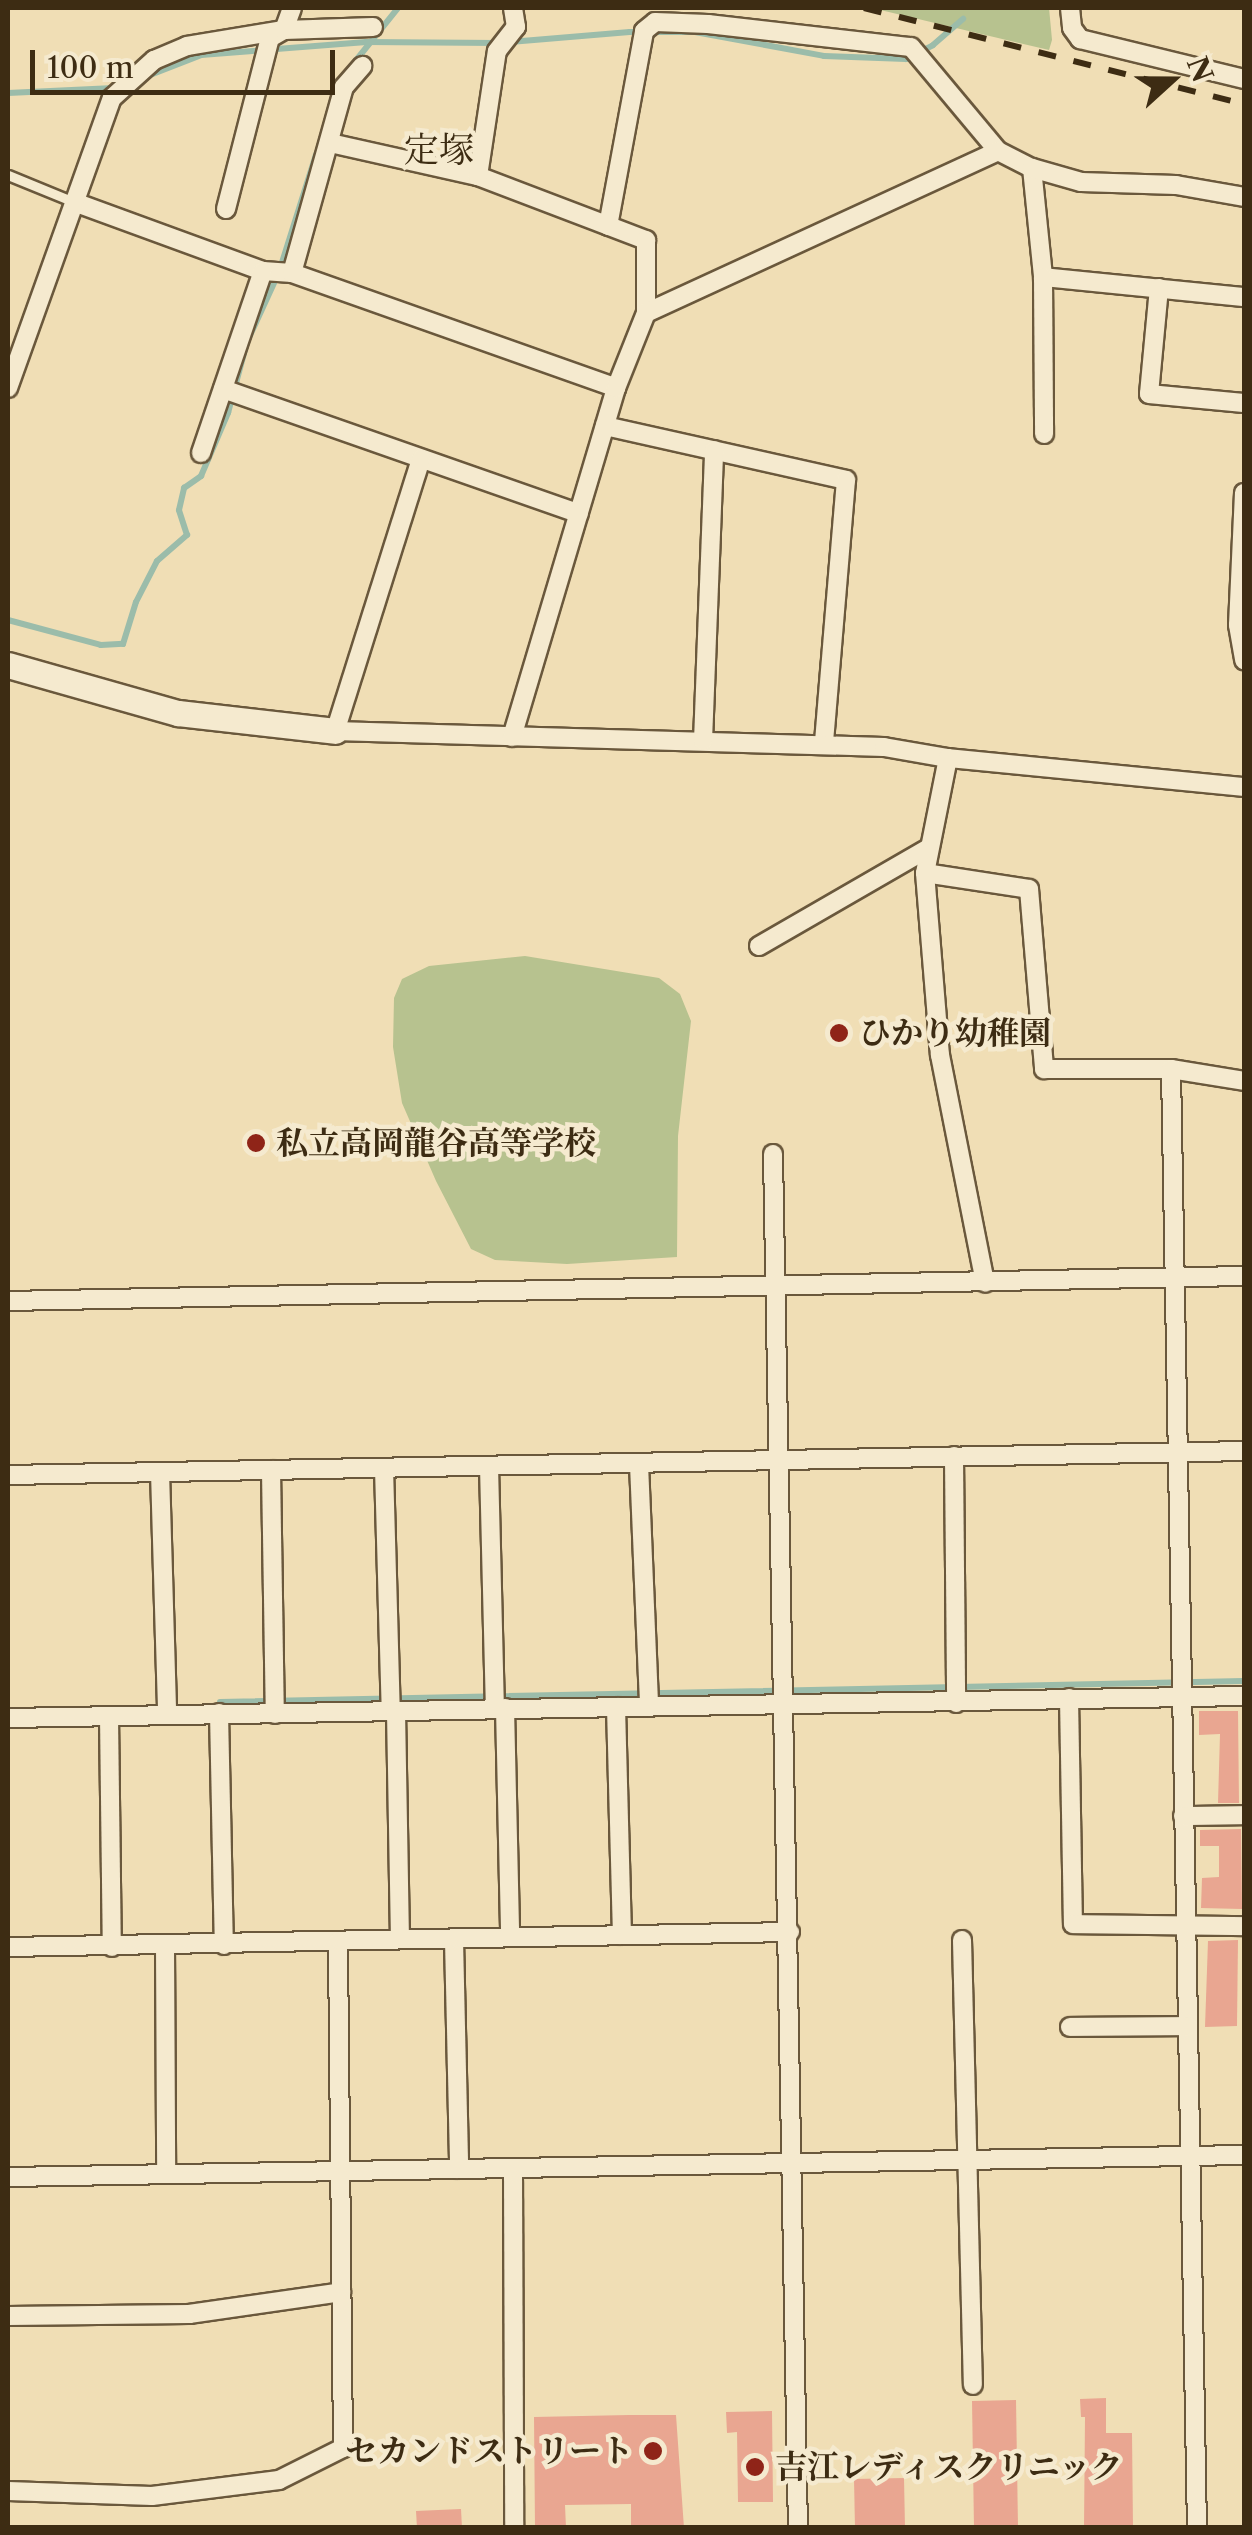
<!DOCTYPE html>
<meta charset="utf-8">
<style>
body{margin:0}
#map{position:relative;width:1252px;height:2535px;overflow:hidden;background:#f0deb5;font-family:"Libre Caslon Text","Noto Serif JP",serif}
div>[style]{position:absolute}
.green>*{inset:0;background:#b7c28f}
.stream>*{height:6px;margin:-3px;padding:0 3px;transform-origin:3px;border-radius:3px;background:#9bbcaa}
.building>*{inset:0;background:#e9a691}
.roads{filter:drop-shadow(2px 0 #6a583c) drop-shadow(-2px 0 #6a583c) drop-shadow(0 2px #6a583c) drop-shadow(0 -2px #6a583c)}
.lane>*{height:9px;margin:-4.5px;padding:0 4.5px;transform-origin:4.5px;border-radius:4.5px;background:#f5eacf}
.street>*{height:18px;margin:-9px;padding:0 9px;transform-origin:9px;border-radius:9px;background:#f5eacf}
.secondary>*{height:25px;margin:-12.5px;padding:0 12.5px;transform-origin:12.5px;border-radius:12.5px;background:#f5eacf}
.rail>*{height:6px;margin-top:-3px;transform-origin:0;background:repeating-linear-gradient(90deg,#3d2c13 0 18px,transparent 0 36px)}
.dots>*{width:28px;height:28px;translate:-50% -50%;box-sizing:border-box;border:5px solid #f5eacf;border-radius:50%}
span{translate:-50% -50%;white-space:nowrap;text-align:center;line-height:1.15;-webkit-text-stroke:9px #f5eacf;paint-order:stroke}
.poi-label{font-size:32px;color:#3d2c13;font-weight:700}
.left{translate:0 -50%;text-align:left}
.right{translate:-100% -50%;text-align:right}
.neighbourhood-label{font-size:35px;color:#3d2c13}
.frame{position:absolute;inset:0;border:10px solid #3d2c13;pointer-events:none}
.north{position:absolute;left:1122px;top:30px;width:100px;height:100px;-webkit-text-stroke:8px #f5eacf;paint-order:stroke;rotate:69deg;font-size:28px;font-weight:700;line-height:40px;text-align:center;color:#3d2c13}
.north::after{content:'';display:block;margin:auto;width:35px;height:45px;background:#3d2c13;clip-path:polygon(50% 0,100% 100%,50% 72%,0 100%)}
.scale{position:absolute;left:30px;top:50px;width:305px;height:45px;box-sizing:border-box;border:5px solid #3d2c13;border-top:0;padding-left:12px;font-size:30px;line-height:35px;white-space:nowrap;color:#3d2c13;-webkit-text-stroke:8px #f5eacf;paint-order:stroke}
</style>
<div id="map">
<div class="green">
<i style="clip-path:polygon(872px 8px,1049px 8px,1052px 40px,1049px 50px)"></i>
<i style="clip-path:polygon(525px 956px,659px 978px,680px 994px,691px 1021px,678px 1136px,677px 1257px,567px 1264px,495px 1260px,471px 1249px,436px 1181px,402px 1103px,393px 1047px,394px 998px,402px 979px,429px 966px)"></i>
</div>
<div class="stream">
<i style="left:510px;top:42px;width:120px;rotate:-4.8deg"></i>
<i style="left:630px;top:32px;width:65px"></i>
<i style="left:695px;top:32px;width:131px;rotate:10.5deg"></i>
<i style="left:824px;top:56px;width:82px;rotate:2.1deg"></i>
<i style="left:906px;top:59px;width:30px;rotate:-27deg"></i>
<i style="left:933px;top:45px;width:40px;rotate:-41deg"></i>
<i style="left:349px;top:69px;width:78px;rotate:-51.2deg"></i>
<i style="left:145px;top:77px;width:60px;rotate:-21.4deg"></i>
<i style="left:201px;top:55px;width:166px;rotate:-4.5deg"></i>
<i style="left:366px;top:42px;width:132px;rotate:0.4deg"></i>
<i style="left:8px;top:93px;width:106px;rotate:-2.7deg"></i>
<i style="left:8px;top:620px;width:96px;rotate:15deg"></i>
<i style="left:101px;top:645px;width:22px;rotate:-3deg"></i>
<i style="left:123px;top:644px;width:44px;rotate:-72.8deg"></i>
<i style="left:136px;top:602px;width:46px;rotate:-62.9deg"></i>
<i style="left:157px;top:561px;width:40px;rotate:-41deg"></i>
<i style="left:187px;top:535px;width:26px;rotate:-108deg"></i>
<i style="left:179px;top:510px;width:23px;rotate:-77deg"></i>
<i style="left:184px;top:488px;width:21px;rotate:-35deg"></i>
<i style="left:201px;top:476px;width:69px;rotate:-66.8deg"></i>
<i style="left:228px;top:413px;width:73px;rotate:-75deg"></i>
<i style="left:247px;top:342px;width:77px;rotate:-65.4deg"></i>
<i style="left:279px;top:272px;width:123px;rotate:-72.5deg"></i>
<i style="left:220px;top:1702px;width:1024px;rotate:-1.17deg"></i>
</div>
<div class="building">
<i style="clip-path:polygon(1199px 1711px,1238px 1711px,1239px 1803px,1218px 1803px,1220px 1734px,1199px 1735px)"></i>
<i style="clip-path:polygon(1241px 1829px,1242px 1909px,1201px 1908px,1202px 1878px,1219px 1877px,1219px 1846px,1200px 1846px,1200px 1830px)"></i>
<i style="clip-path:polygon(1238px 1940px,1237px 2026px,1205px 2027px,1208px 1941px)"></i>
<i style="clip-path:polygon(1106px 2398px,1106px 2433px,1132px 2433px,1133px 2528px,1084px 2528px,1085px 2417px,1081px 2417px,1080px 2399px)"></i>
<i style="clip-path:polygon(1016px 2400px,1018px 2528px,974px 2528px,972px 2401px)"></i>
<i style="clip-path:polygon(772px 2411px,773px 2502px,738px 2502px,737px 2432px,727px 2433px,726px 2412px)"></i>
<i style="clip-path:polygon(629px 2415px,676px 2415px,684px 2528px,631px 2528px,631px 2504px,565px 2505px,566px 2528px,535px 2528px,534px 2417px)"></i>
<i style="clip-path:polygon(904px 2478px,905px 2528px,855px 2528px,854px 2479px)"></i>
<i style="clip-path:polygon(461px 2509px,462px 2528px,417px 2528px,416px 2511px)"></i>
</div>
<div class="roads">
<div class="lane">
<i style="left:8px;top:175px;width:71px;rotate:22.2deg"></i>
</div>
<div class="street">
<i style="left:1070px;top:8px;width:20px;rotate:84deg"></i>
<i style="left:1072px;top:28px;width:14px;rotate:54deg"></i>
<i style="left:1080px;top:39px;width:169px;rotate:13.7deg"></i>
<i style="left:330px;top:143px;width:152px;rotate:12.6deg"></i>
<i style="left:478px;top:176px;width:180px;rotate:20.9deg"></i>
<i style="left:646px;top:240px;width:73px;rotate:90deg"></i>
<i style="left:1032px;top:168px;width:110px;rotate:84.2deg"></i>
<i style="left:1043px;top:277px;width:202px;rotate:5.7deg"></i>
<i style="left:478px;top:176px;width:126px;rotate:-81.4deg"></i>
<i style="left:497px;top:51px;width:31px;rotate:-52deg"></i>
<i style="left:516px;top:27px;width:19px;rotate:-99deg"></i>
<i style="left:74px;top:202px;width:201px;rotate:20.1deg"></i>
<i style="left:263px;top:271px;width:29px;rotate:4deg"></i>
<i style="left:292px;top:273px;width:344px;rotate:19.5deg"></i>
<i style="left:226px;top:209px;width:177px;rotate:-75.6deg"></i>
<i style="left:270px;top:38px;width:16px;rotate:-30deg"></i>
<i style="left:284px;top:30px;width:23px;rotate:-70deg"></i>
<i style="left:608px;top:226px;width:198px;rotate:-79.5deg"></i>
<i style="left:644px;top:31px;width:14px;rotate:-39deg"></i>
<i style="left:655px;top:22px;width:53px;rotate:2.2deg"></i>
<i style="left:708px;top:24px;width:204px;rotate:6.5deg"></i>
<i style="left:911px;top:47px;width:136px;rotate:50.1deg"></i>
<i style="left:292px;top:273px;width:193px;rotate:-74.4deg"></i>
<i style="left:344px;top:87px;width:28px;rotate:-49deg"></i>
<i style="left:1043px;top:277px;width:157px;rotate:89.6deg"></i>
<i style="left:1159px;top:288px;width:106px;rotate:95.4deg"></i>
<i style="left:1149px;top:394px;width:95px;rotate:5.4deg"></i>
<i style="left:8px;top:388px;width:308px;rotate:-70.3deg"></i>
<i style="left:112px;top:98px;width:57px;rotate:-42.1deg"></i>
<i style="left:154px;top:60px;width:36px;rotate:-23deg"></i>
<i style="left:187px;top:46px;width:98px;rotate:-9.4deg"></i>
<i style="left:284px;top:30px;width:89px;rotate:-1.9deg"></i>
<i style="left:223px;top:389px;width:377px;rotate:19.3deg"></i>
<i style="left:605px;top:426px;width:247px;rotate:12.6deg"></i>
<i style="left:846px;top:480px;width:265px;rotate:94.8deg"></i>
<i style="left:201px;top:453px;width:192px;rotate:-71.2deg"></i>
<i style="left:421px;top:459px;width:285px;rotate:107.5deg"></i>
<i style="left:335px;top:731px;width:549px;rotate:1.67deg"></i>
<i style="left:884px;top:747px;width:65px;rotate:9.8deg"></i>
<i style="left:948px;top:758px;width:297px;rotate:5.6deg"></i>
<i style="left:1244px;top:493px;width:132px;rotate:92.6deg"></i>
<i style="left:1238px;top:625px;width:36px;rotate:80deg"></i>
<i style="left:512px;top:737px;width:364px;rotate:-73.4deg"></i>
<i style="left:616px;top:388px;width:81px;rotate:-68.2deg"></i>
<i style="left:646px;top:313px;width:387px;rotate:-24.7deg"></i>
<i style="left:998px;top:151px;width:38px;rotate:27deg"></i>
<i style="left:1032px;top:168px;width:51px;rotate:15.9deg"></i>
<i style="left:1081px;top:182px;width:95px;rotate:1.8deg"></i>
<i style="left:1176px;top:185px;width:69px;rotate:10deg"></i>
<i style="left:703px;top:741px;width:291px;rotate:-87.8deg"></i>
<i style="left:948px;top:758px;width:117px;rotate:101.3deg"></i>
<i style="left:925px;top:873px;width:183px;rotate:85.3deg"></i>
<i style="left:940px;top:1055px;width:232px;rotate:78.8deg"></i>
<i style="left:925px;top:873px;width:105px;rotate:8.7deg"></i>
<i style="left:1029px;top:889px;width:181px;rotate:85.2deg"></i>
<i style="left:1044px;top:1069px;width:127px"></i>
<i style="left:1171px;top:1069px;width:74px;rotate:9.3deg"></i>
<i style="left:759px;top:946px;width:194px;rotate:-30deg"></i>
<i style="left:1171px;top:1069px;width:1459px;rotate:88.98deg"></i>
<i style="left:773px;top:1154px;width:1374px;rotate:88.96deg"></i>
<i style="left:8px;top:1301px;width:1236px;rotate:-1.16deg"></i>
<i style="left:954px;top:1456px;width:247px;rotate:89.5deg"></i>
<i style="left:639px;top:1464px;width:243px;rotate:87.6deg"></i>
<i style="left:489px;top:1466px;width:242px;rotate:88.6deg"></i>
<i style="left:384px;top:1468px;width:244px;rotate:88.4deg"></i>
<i style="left:271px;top:1470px;width:244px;rotate:89.1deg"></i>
<i style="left:160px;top:1472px;width:242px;rotate:88.3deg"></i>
<i style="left:8px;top:1475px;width:1236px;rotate:-1.11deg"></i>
<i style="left:1069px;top:1698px;width:226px;rotate:89deg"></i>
<i style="left:1073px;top:1924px;width:171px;rotate:0.7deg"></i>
<i style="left:616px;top:1707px;width:228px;rotate:88.5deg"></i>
<i style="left:505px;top:1708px;width:227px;rotate:88.7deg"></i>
<i style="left:396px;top:1711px;width:227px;rotate:89deg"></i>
<i style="left:219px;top:1713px;width:232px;rotate:88.8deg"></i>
<i style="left:109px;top:1716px;width:231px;rotate:89.3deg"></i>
<i style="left:8px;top:1718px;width:1236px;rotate:-1.02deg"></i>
<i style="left:1183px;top:1816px;width:61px;rotate:-0.9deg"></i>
<i style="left:454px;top:1940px;width:229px;rotate:88.7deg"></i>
<i style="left:962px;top:1940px;width:445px;rotate:88.6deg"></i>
<i style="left:165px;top:1945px;width:229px;rotate:89.7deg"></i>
<i style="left:8px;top:1947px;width:782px;rotate:-1.1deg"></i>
<i style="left:1070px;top:2027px;width:118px;rotate:-0.5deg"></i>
<i style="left:513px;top:2170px;width:358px;rotate:89.8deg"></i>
<i style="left:8px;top:2177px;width:1236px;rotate:-1.02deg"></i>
<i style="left:8px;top:2316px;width:181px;rotate:-0.6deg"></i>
<i style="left:189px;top:2314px;width:154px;rotate:-8.2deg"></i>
<i style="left:8px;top:2491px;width:144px;rotate:2deg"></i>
<i style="left:152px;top:2496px;width:128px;rotate:-7.2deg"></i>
<i style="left:279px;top:2480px;width:72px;rotate:-26.6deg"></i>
<i style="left:343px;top:2448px;width:506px;rotate:-90.57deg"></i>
</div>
<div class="secondary">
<i style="left:8px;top:665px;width:177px;rotate:15.8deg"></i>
<i style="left:178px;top:713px;width:158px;rotate:6.5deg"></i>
</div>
</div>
<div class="rail">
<i style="left:864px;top:8px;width:392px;rotate:14.2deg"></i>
</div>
<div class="dots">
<i style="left:839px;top:1033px;background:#8f2418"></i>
<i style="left:256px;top:1143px;background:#8f2418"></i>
<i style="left:653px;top:2451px;background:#8f2418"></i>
<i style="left:755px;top:2467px;background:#8f2418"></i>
</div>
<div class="poi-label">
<span class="left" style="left:859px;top:1033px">ひかり幼稚園</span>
<span class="left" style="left:276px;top:1143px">私立高岡龍谷高等学校</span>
<span class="right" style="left:633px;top:2451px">セカンドストリート</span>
<span class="left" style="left:775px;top:2467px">吉江レディスクリニック</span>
</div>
<div class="neighbourhood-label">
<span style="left:439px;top:150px">定塚</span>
</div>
<div class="frame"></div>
<div class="north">N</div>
<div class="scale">100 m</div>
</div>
